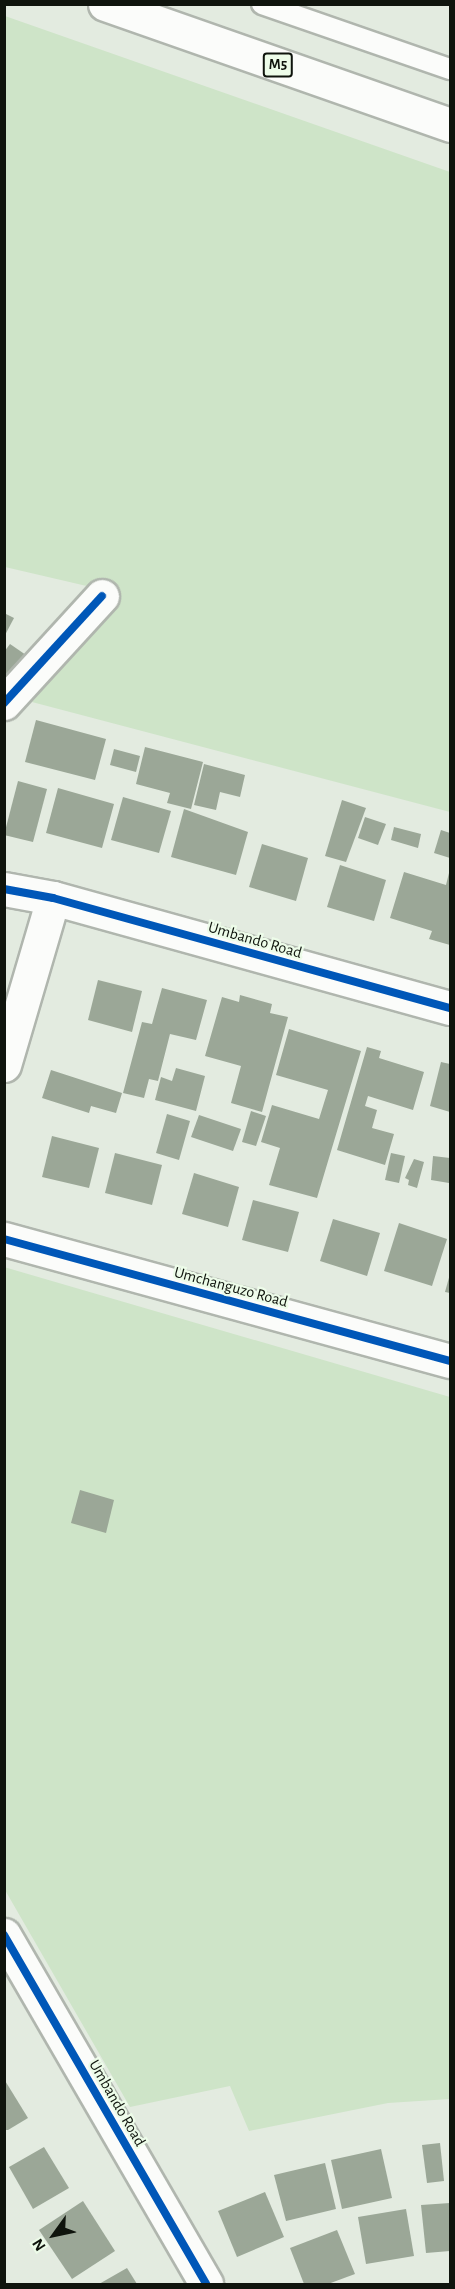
<!DOCTYPE html>
<style>
body{margin:0}
#map{position:relative;width:455px;height:2289px;overflow:hidden;background:#e3ebe0;font-family:"Alegreya Sans",sans-serif}
div>[style]{position:absolute}
.green>*{inset:0;background:#cee4c8}
.building>*{inset:0;background:#9ba797}
.roads{filter:drop-shadow(2px 0 #b0b6ae) drop-shadow(-2px 0 #b0b6ae) drop-shadow(0 2px #b0b6ae) drop-shadow(0 -2px #b0b6ae)}
.lane>*{height:20px;margin:-10px;padding:0 10px;transform-origin:10px;border-radius:10px;background:#fbfcfa}
.street>*{height:33px;margin:-16.5px;padding:0 16.5px;transform-origin:16.5px;border-radius:16.5px;background:#fbfcfa}
.primary>*{height:33px;margin:-16.5px;padding:0 16.5px;transform-origin:16.5px;border-radius:16.5px;background:#fbfcfa}
.cycleway>*{height:8px;margin:-4px;padding:0 4px;transform-origin:4px;border-radius:4px;background:#0057b8}
span{translate:-50% -50%;white-space:nowrap;text-align:center;line-height:1.15;-webkit-text-stroke:4.5px #edfce9;paint-order:stroke}
.shield-label span{padding:2px 4px;background:#edfce9;border:2px solid;border-radius:4px;-webkit-text-stroke-width:0}
.shield-label{font-size:15px;color:#0f140d;font-weight:700}
.street-label{font-size:16px;color:#0f140d}
.frame{position:absolute;inset:0;border:6px solid #0f140d;pointer-events:none}
.north{position:absolute;left:24px;top:2205px;width:60px;height:60px;-webkit-text-stroke:4px #edfce9;paint-order:stroke;rotate:237deg;font-size:16px;font-weight:700;line-height:24px;text-align:center;color:#0f140d}
.north::after{content:'';display:block;margin:auto;width:21px;height:27px;background:#0f140d;clip-path:polygon(50% 0,100% 100%,50% 72%,0 100%)}
</style>
<div id="map">
<div class="green">
<i style="clip-path:polygon(5px 16px,450px 172px,450px 812px,32px 702px,121px 594px,5px 567px)"></i>
<i style="clip-path:polygon(4px 1267px,450px 1397px,450px 2099px,388px 2103px,249px 2131px,230px 2086px,130px 2107px,5px 1890px)"></i>
</div>
<div class="building">
<i style="clip-path:polygon(4px 613px,14px 618px,4px 637px)"></i>
<i style="clip-path:polygon(10px 644px,26px 655px,4px 678px,4px 652px)"></i>
<i style="clip-path:polygon(36px 720px,106px 739px,95px 780px,25px 762px)"></i>
<i style="clip-path:polygon(145px 747px,203px 762px,191px 809px,167px 803px,170px 793px,136px 784px)"></i>
<i style="clip-path:polygon(114px 749px,140px 756px,136px 772px,110px 765px)"></i>
<i style="clip-path:polygon(204px 764px,245px 775px,240px 797px,220px 792px,216px 810px,194px 805px)"></i>
<i style="clip-path:polygon(18px 781px,47px 789px,33px 842px,4px 835px)"></i>
<i style="clip-path:polygon(58px 788px,114px 804px,102px 848px,46px 833px)"></i>
<i style="clip-path:polygon(123px 797px,171px 811px,159px 853px,111px 840px)"></i>
<i style="clip-path:polygon(342px 800px,366px 808px,346px 862px,325px 856px)"></i>
<i style="clip-path:polygon(184px 809px,248px 832px,236px 875px,171px 857px)"></i>
<i style="clip-path:polygon(365px 817px,386px 824px,378px 845px,358px 838px)"></i>
<i style="clip-path:polygon(394px 827px,421px 834px,418px 848px,391px 840px)"></i>
<i style="clip-path:polygon(441px 830px,450px 833px,450px 858px,434px 853px)"></i>
<i style="clip-path:polygon(262px 844px,308px 858px,296px 901px,249px 887px)"></i>
<i style="clip-path:polygon(340px 865px,386px 880px,374px 921px,327px 907px)"></i>
<i style="clip-path:polygon(450px 869px,450px 945px,429px 939px,432px 931px,390px 918px,404px 872px,446px 885px)"></i>
<i style="clip-path:polygon(98px 980px,142px 991px,132px 1032px,88px 1020px)"></i>
<i style="clip-path:polygon(162px 988px,207px 1000px,196px 1040px,170px 1034px,158px 1081px,149px 1079px,144px 1098px,123px 1093px,142px 1022px,152px 1024px)"></i>
<i style="clip-path:polygon(240px 995px,272px 1004px,270px 1013px,288px 1017px,262px 1112px,231px 1103px,241px 1066px,205px 1056px,222px 997px,239px 1002px)"></i>
<i style="clip-path:polygon(289px 1029px,361px 1051px,317px 1198px,269px 1185px,280px 1148px,261px 1142px,272px 1105px,319px 1119px,328px 1090px,276px 1075px)"></i>
<i style="clip-path:polygon(367px 1047px,381px 1051px,379px 1058px,424px 1072px,413px 1110px,368px 1096px,365px 1106px,377px 1110px,372px 1128px,394px 1134px,385px 1165px,337px 1150px)"></i>
<i style="clip-path:polygon(441px 1062px,450px 1064px,450px 1112px,430px 1106px)"></i>
<i style="clip-path:polygon(176px 1068px,205px 1076px,196px 1111px,155px 1100px,161px 1077px,172px 1081px)"></i>
<i style="clip-path:polygon(51px 1070px,122px 1093px,116px 1113px,91px 1106px,89px 1113px,42px 1098px)"></i>
<i style="clip-path:polygon(251px 1111px,266px 1116px,256px 1146px,242px 1142px)"></i>
<i style="clip-path:polygon(167px 1114px,190px 1121px,179px 1160px,156px 1153px)"></i>
<i style="clip-path:polygon(199px 1115px,241px 1129px,233px 1151px,191px 1137px)"></i>
<i style="clip-path:polygon(52px 1136px,99px 1148px,89px 1188px,42px 1177px)"></i>
<i style="clip-path:polygon(115px 1153px,162px 1165px,152px 1205px,105px 1193px)"></i>
<i style="clip-path:polygon(391px 1153px,405px 1156px,399px 1183px,385px 1180px)"></i>
<i style="clip-path:polygon(433px 1156px,450px 1158px,449px 1183px,431px 1180px)"></i>
<i style="clip-path:polygon(414px 1159px,424px 1162px,417px 1188px,408px 1185px,409px 1180px,405px 1178px)"></i>
<i style="clip-path:polygon(194px 1173px,239px 1187px,228px 1227px,182px 1214px)"></i>
<i style="clip-path:polygon(253px 1200px,299px 1212px,288px 1252px,242px 1240px)"></i>
<i style="clip-path:polygon(333px 1219px,380px 1233px,367px 1276px,320px 1261px)"></i>
<i style="clip-path:polygon(399px 1223px,447px 1239px,432px 1286px,384px 1271px)"></i>
<i style="clip-path:polygon(450px 1274px,450px 1293px,445px 1292px)"></i>
<i style="clip-path:polygon(80px 1490px,114px 1500px,106px 1533px,71px 1523px)"></i>
<i style="clip-path:polygon(4px 2079px,28px 2118px,8px 2130px,4px 2130px)"></i>
<i style="clip-path:polygon(440px 2143px,444px 2181px,427px 2183px,422px 2145px)"></i>
<i style="clip-path:polygon(44px 2147px,69px 2188px,33px 2209px,9px 2167px)"></i>
<i style="clip-path:polygon(381px 2149px,392px 2198px,342px 2209px,331px 2160px)"></i>
<i style="clip-path:polygon(325px 2163px,336px 2209px,286px 2221px,274px 2175px)"></i>
<i style="clip-path:polygon(265px 2192px,284px 2237px,237px 2257px,218px 2211px)"></i>
<i style="clip-path:polygon(83px 2201px,115px 2251px,72px 2279px,39px 2230px)"></i>
<i style="clip-path:polygon(450px 2203px,450px 2251px,426px 2253px,421px 2205px)"></i>
<i style="clip-path:polygon(406px 2209px,414px 2256px,366px 2264px,358px 2217px)"></i>
<i style="clip-path:polygon(337px 2230px,355px 2274px,328px 2284px,304px 2284px,290px 2248px)"></i>
<i style="clip-path:polygon(127px 2268px,137px 2284px,99px 2284px)"></i>
</div>
<div class="roads">
<div class="lane">
<i style="left:262px;top:4px;width:199px;rotate:19.1deg"></i>
</div>
<div class="street">
<i style="left:4px;top:703px;width:145px;rotate:-47.5deg"></i>
<i style="left:4px;top:889px;width:50px;rotate:10.4deg"></i>
<i style="left:53px;top:898px;width:412px;rotate:15.5deg"></i>
<i style="left:4px;top:1065px;width:174px;rotate:-73.6deg"></i>
<i style="left:4px;top:1239px;width:462px;rotate:15.3deg"></i>
<i style="left:4px;top:1935px;width:403px;rotate:59.9deg"></i>
</div>
<div class="primary">
<i style="left:105px;top:4px;width:366px;rotate:19.3deg"></i>
</div>
</div>
<div class="cycleway">
<i style="left:4px;top:703px;width:145px;rotate:-47.5deg"></i>
<i style="left:4px;top:889px;width:50px;rotate:10.4deg"></i>
<i style="left:53px;top:898px;width:412px;rotate:15.5deg"></i>
<i style="left:4px;top:1239px;width:462px;rotate:15.3deg"></i>
<i style="left:4px;top:1935px;width:403px;rotate:59.9deg"></i>
</div>
<div class="shield-label">
<span style="left:278px;top:65px">M5</span>
</div>
<div class="street-label">
<span style="left:255px;top:940px;rotate:16deg">Umbando Road</span>
<span style="left:231px;top:1287px;rotate:15deg">Umchanguzo Road</span>
<span style="left:117px;top:2103px;rotate:60deg">Umbando Road</span>
</div>
<div class="frame"></div>
<div class="north">N</div>
</div>
